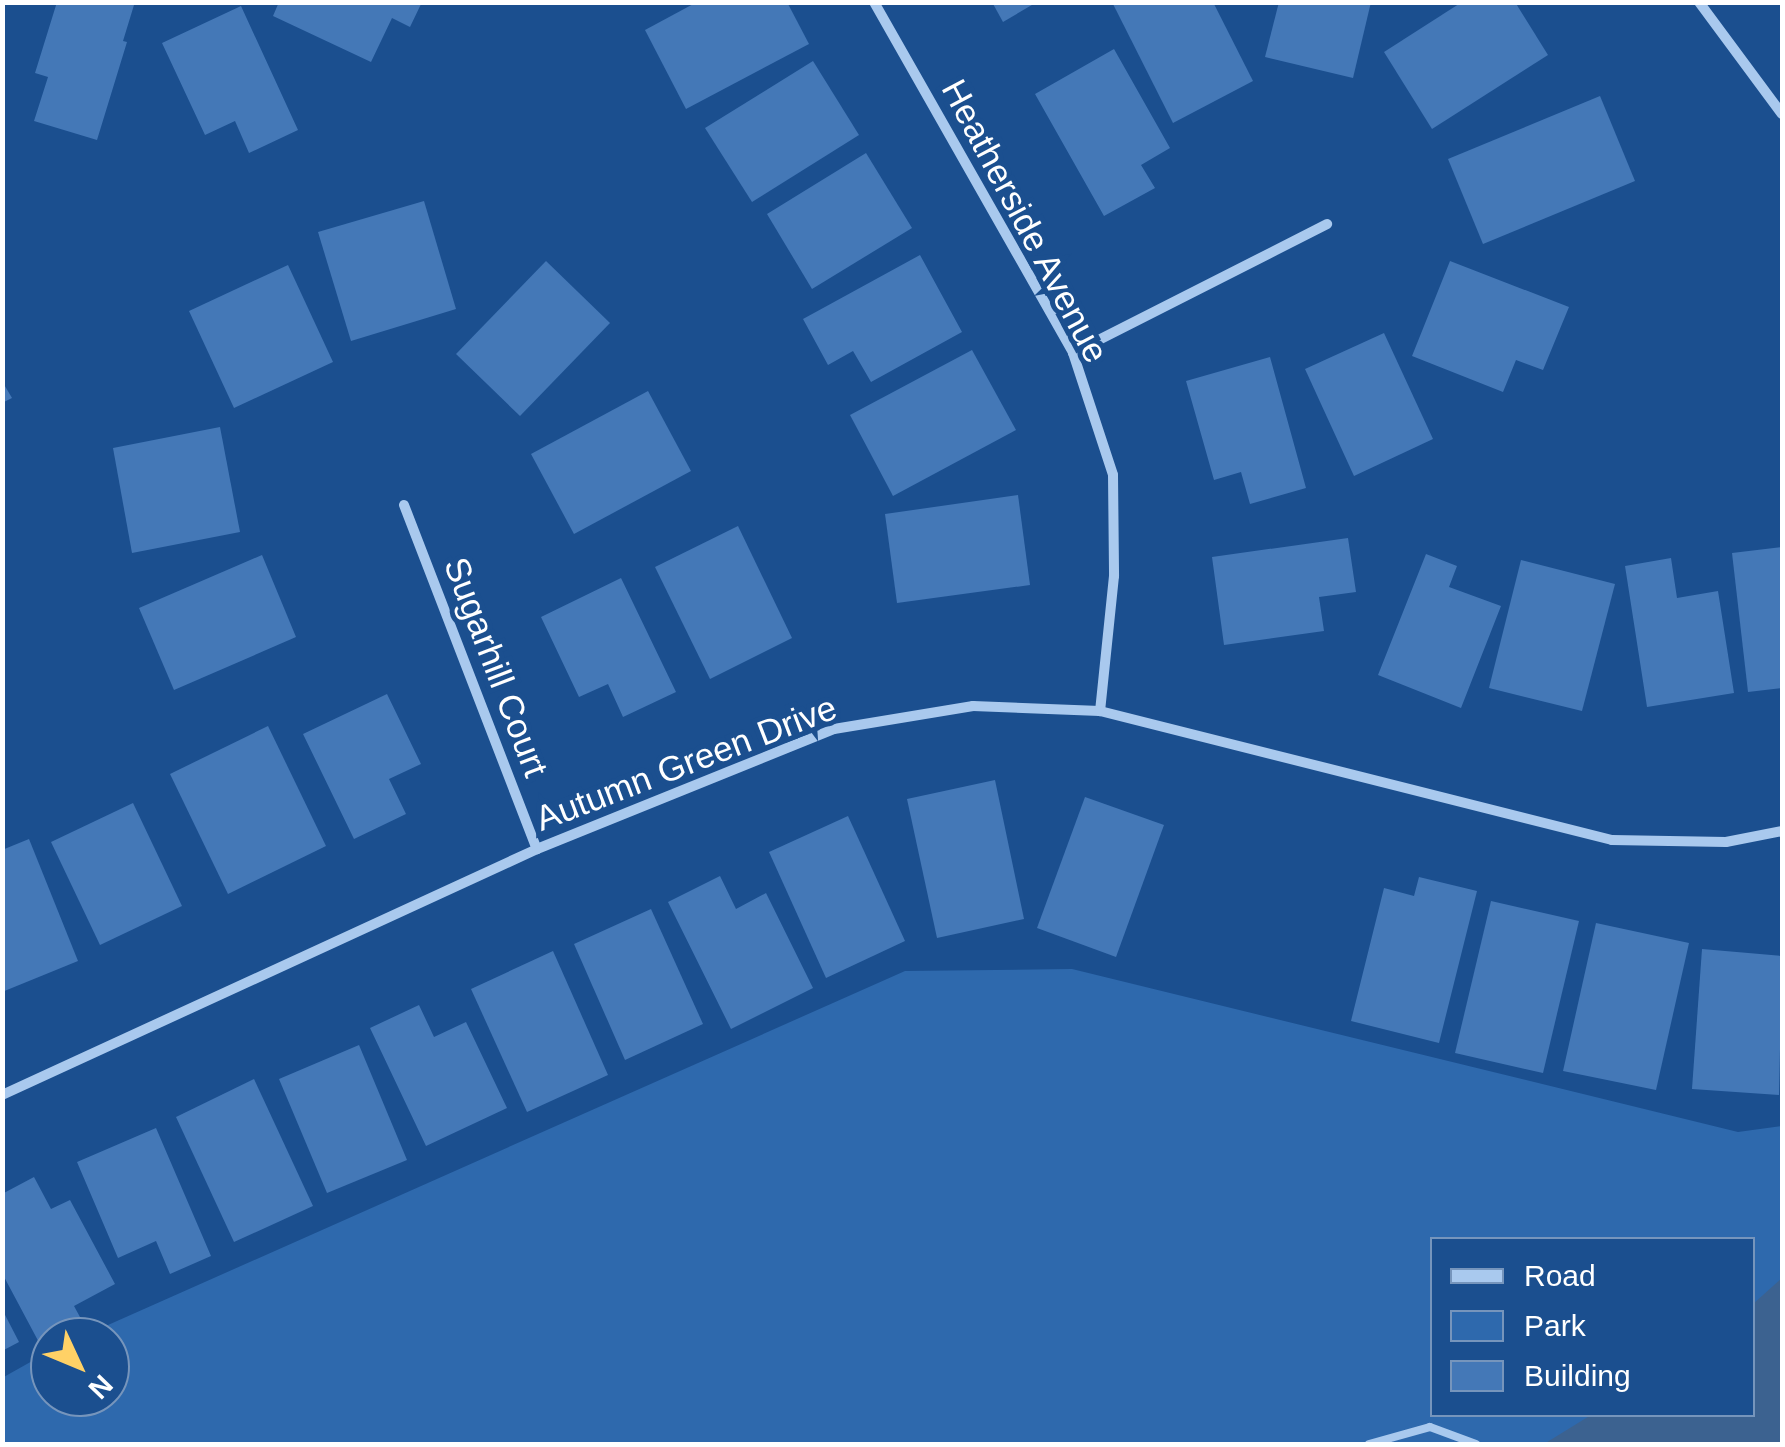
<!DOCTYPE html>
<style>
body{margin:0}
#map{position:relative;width:1785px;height:1447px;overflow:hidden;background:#1b4f8f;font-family:Arial,sans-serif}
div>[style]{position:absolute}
.green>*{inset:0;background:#2e69ad}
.water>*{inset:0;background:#3c6290}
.building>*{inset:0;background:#4478b7}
.service>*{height:8px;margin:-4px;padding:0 4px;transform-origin:4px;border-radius:4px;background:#a9c9ee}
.minor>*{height:10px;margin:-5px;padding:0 5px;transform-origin:5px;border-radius:5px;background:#a9c9ee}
span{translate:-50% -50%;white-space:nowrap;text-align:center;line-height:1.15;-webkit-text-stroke:10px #1b4f8f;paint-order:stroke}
.street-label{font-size:35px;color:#fff}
.frame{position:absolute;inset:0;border:5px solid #fff;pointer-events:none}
.legend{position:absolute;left:1430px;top:1237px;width:325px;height:180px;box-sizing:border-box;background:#1b4f8f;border:2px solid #7695bc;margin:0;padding:12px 18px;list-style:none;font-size:30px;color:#fff}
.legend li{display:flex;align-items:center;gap:20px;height:50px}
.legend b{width:50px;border:2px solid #7695bc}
.north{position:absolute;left:30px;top:1317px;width:100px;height:100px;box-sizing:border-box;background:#1b4f8f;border:2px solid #7695bc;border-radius:50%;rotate:134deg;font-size:28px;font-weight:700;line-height:40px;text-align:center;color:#fff}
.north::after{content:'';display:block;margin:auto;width:35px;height:45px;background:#ffd166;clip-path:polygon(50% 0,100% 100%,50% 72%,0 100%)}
</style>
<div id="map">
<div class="green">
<i style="clip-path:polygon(evenodd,1072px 969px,1738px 1132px,1782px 1126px,1782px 1444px,3px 1444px,2px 1378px,50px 1351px,50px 1397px,110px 1397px,110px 1337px,81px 1337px,905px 971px,1072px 969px,1432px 1240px,1752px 1240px,1752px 1414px,1432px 1414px,1432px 1240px)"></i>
</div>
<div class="water">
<i style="clip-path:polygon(1782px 1278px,1782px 1444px,1544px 1444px,1591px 1415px,1752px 1414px,1753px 1304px)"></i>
</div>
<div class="building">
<i style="clip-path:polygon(57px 2px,134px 5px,123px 41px,127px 42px,97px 140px,34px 121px,48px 77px,35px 73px)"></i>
<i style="clip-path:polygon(279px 2px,422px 2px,410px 27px,392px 18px,371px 62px,273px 16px)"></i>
<i style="clip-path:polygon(697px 2px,787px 2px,809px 44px,686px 109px,645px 30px)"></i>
<i style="clip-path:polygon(992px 2px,1037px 2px,1003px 22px)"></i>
<i style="clip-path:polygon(1112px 2px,1213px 2px,1253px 81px,1173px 123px)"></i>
<i style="clip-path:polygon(1279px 2px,1371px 2px,1353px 78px,1265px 57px)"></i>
<i style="clip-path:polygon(1462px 2px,1515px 2px,1548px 55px,1432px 129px,1384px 52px)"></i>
<i style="clip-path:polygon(241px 6px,298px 130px,249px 153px,235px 121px,205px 135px,162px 43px)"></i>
<i style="clip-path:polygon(1114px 49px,1170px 148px,1141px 165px,1155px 188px,1104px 216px,1035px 94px)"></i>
<i style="clip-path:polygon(813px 61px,859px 135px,752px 202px,705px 128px)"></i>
<i style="clip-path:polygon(1600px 96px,1635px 181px,1483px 244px,1448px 159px)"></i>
<i style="clip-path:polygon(866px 153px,912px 228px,812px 289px,767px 214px)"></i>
<i style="clip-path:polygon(424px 201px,456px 309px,351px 341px,318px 232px)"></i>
<i style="clip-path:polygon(920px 255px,962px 332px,871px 382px,853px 351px,828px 365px,803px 319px)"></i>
<i style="clip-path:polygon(546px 261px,610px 323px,520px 416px,456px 354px)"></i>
<i style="clip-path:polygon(1450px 261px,1569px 307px,1543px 370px,1516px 360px,1503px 392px,1412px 356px)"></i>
<i style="clip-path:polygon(288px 265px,333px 362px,234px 408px,189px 311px)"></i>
<i style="clip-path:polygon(1384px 333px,1433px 439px,1354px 476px,1305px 369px)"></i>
<i style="clip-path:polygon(972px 350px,1016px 430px,893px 496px,850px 415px)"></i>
<i style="clip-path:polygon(1270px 357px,1306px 488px,1250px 504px,1241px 472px,1214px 480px,1186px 381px)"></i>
<i style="clip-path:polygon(2px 381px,12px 398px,2px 403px)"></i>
<i style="clip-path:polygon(648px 391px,691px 471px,574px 534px,531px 454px)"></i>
<i style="clip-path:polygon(220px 427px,240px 532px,132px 553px,113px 448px)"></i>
<i style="clip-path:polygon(1018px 495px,1030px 585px,897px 603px,885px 514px)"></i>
<i style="clip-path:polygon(738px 526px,792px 638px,710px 679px,655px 567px)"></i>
<i style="clip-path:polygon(1348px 538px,1356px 592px,1319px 597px,1324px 631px,1224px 645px,1212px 557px)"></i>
<i style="clip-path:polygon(1782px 547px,1782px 688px,1748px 692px,1732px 553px)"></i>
<i style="clip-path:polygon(1426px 554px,1457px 566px,1449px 587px,1501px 606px,1461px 708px,1378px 675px)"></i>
<i style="clip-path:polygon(262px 555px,296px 637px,174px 690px,139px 608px)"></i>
<i style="clip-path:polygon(1671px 558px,1677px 598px,1718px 591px,1734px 693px,1647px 707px,1625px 566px)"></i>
<i style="clip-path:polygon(1521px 560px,1615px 584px,1582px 711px,1489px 688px)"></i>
<i style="clip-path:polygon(621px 578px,676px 692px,623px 717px,608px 684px,579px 697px,541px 617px)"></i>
<i style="clip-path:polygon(387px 694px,421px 764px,389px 779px,406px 814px,354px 839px,303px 734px)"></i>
<i style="clip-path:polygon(268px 726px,326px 846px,228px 894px,170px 774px)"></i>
<i style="clip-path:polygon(995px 780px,1024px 919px,937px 938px,907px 799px)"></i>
<i style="clip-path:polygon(1085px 797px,1164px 825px,1116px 957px,1037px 928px)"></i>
<i style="clip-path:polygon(133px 803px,182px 906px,100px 945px,51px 842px)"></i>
<i style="clip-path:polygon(848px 816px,905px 941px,826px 978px,769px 852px)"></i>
<i style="clip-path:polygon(29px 839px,78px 961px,2px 992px,2px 850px)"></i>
<i style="clip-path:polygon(720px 876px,736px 909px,766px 893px,813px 988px,731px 1029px,668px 902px)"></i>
<i style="clip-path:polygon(1419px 877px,1477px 891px,1439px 1043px,1351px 1021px,1384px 888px,1414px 896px)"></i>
<i style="clip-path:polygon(1491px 901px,1579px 921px,1543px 1073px,1455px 1053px)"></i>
<i style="clip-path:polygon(651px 909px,703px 1024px,625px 1060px,574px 944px)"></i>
<i style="clip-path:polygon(1596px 923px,1689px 943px,1656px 1090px,1563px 1071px)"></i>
<i style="clip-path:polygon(1702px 949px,1782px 956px,1779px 1095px,1692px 1089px)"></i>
<i style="clip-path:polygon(553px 951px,608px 1075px,527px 1112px,471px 989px)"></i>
<i style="clip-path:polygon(419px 1005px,434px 1037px,466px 1022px,507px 1108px,426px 1146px,370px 1028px)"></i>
<i style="clip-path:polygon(359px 1045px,407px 1160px,327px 1193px,279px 1079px)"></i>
<i style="clip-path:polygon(254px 1079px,313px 1206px,234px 1242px,176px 1117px)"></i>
<i style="clip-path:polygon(156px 1128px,211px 1256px,170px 1274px,156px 1241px,118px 1258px,77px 1162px)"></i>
<i style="clip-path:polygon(34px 1177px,51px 1209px,70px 1200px,115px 1284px,74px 1306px,86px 1328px,68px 1337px,50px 1337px,50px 1347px,43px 1350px,2px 1273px,2px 1194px)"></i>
<i style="clip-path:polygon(2px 1309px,19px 1342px,2px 1351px)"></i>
</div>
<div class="service">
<i style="left:1369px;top:1444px;width:63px;rotate:-15.6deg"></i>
<i style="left:1430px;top:1427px;width:49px;rotate:20.3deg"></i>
</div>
<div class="minor">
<i style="left:874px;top:2px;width:403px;rotate:60.4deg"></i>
<i style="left:1073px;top:353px;width:128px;rotate:71.8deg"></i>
<i style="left:1113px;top:475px;width:101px;rotate:89.4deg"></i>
<i style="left:1114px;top:576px;width:136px;rotate:95.9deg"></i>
<i style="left:1699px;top:2px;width:139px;rotate:53.5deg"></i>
<i style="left:1073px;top:353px;width:285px;rotate:-26.9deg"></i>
<i style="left:404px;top:505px;width:369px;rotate:68.9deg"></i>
<i style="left:2px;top:1095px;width:589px;rotate:-24.69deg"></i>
<i style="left:537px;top:849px;width:320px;rotate:-22deg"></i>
<i style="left:834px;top:729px;width:141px;rotate:-9.4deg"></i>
<i style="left:973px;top:706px;width:127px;rotate:2.3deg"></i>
<i style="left:1100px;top:711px;width:528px;rotate:14.14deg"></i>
<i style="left:1612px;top:840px;width:114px;rotate:1deg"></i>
<i style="left:1726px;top:842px;width:57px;rotate:-11.1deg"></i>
</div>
<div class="street-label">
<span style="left:1025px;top:221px;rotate:62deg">Heatherside Avenue</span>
<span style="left:496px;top:667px;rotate:69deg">Sugarhill Court</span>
<span style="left:686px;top:763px;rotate:-21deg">Autumn Green Drive</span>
</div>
<div class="frame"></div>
<ul class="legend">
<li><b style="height:12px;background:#a9c9ee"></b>Road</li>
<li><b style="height:28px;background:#2e69ad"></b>Park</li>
<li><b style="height:28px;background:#4478b7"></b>Building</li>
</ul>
<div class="north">N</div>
</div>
